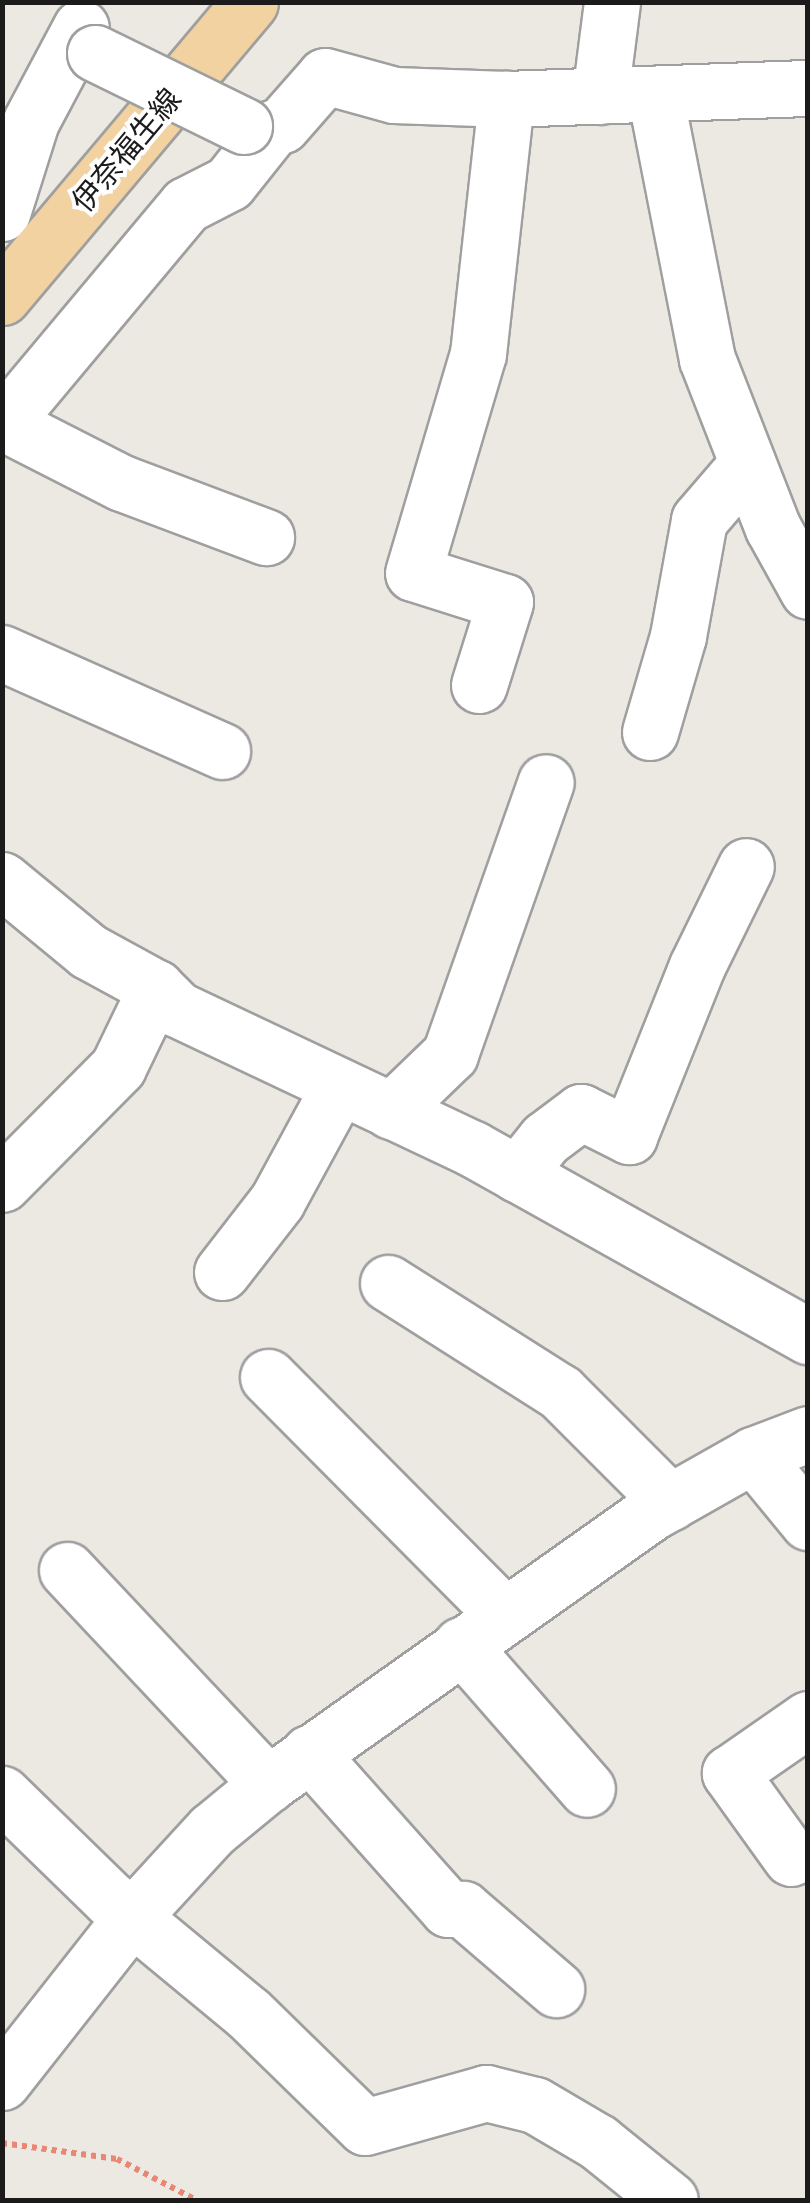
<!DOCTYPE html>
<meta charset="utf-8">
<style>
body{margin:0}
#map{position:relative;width:810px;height:2203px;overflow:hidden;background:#ece9e2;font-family:"PT Sans Narrow","Noto Sans JP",sans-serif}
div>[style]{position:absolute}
.path>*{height:6px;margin-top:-3px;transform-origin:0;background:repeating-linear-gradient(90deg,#eb8574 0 5px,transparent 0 10px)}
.roads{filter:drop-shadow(2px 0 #9f9f9f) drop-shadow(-2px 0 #9f9f9f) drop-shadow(0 2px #9f9f9f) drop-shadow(0 -2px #9f9f9f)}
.minor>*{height:55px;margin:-27.5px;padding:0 27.5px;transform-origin:27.5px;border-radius:27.5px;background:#fff}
.major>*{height:55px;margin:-27.5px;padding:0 27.5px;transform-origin:27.5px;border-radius:27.5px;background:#f2d2a1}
.bridges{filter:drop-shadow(2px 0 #9f9f9f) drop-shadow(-2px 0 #9f9f9f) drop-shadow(0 2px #9f9f9f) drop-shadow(0 -2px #9f9f9f)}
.minor-bridge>*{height:55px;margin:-27.5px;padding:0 27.5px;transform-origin:27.5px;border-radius:27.5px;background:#fff}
span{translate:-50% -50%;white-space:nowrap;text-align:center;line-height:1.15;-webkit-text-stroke:8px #fff;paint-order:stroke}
.street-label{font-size:30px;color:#1b1b1b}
.frame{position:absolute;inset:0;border:5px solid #1b1b1b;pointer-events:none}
</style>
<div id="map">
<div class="path">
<i style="left:2px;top:2143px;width:116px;rotate:7.9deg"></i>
<i style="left:117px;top:2159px;width:89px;rotate:27.4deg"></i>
</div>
<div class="roads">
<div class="minor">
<i style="left:655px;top:94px;width:270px;rotate:78.9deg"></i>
<i style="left:707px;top:359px;width:181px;rotate:68.7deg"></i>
<i style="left:773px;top:528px;width:72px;rotate:60.9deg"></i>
<i style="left:600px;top:96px;width:95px;rotate:-82.7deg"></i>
<i style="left:244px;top:126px;width:15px;rotate:28deg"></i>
<i style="left:257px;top:133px;width:26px;rotate:-18deg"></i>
<i style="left:282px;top:125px;width:65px;rotate:-48.7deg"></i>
<i style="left:325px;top:76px;width:72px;rotate:15.4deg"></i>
<i style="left:394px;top:95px;width:112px;rotate:2deg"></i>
<i style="left:506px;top:99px;width:302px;rotate:-2.1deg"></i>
<i style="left:2px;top:213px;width:96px;rotate:-72.5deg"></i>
<i style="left:31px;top:121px;width:106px;rotate:-62deg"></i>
<i style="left:4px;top:423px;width:132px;rotate:27deg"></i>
<i style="left:122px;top:483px;width:154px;rotate:20.6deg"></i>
<i style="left:2px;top:425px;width:287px;rotate:-50.1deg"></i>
<i style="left:186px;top:205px;width:48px;rotate:-27.1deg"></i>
<i style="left:229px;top:183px;width:69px;rotate:-51.5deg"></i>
<i style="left:2px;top:653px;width:241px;rotate:24deg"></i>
<i style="left:479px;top:685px;width:87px;rotate:-72.6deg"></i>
<i style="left:505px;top:602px;width:96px;rotate:-162.5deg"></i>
<i style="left:413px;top:573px;width:228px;rotate:-73.5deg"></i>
<i style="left:478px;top:354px;width:257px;rotate:-83.7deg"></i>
<i style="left:650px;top:732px;width:100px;rotate:-73.7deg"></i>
<i style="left:678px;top:636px;width:118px;rotate:-79.7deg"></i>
<i style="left:699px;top:520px;width:74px;rotate:-49.4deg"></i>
<i style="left:2px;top:880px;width:112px;rotate:39.5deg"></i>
<i style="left:88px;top:951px;width:77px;rotate:28.6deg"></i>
<i style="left:156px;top:988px;width:30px;rotate:45deg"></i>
<i style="left:177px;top:1009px;width:327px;rotate:25.3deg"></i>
<i style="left:473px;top:1149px;width:384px;rotate:29.2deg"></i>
<i style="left:391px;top:1111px;width:82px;rotate:-44deg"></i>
<i style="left:450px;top:1054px;width:288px;rotate:-70.6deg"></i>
<i style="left:517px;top:1174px;width:45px;rotate:-51.3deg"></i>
<i style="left:545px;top:1139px;width:45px;rotate:-36.9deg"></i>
<i style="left:581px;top:1112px;width:54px;rotate:26.6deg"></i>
<i style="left:629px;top:1136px;width:183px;rotate:-68.2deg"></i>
<i style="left:697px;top:966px;width:111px;rotate:-63.9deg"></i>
<i style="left:2px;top:1184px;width:165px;rotate:-45.2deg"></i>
<i style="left:118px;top:1067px;width:88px;rotate:-64.3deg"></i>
<i style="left:222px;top:1272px;width:90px;rotate:-52.2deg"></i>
<i style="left:277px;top:1201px;width:130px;rotate:-61.5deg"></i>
<i style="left:388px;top:1283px;width:204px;rotate:32.4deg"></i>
<i style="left:560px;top:1392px;width:156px;rotate:45deg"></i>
<i style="left:268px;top:1377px;width:335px;rotate:45.2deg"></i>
<i style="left:753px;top:1455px;width:87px;rotate:50.6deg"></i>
<i style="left:67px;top:1570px;width:294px;rotate:46.8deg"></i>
<i style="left:461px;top:1645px;width:191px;rotate:48.8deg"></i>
<i style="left:309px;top:1753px;width:209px;rotate:48.3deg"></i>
<i style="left:448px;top:1909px;width:15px"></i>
<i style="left:463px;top:1909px;width:123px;rotate:40.7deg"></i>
<i style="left:2px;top:1794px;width:151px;rotate:44.2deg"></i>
<i style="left:110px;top:1899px;width:179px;rotate:39.6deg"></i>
<i style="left:248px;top:2013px;width:163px;rotate:44.3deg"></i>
<i style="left:365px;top:2127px;width:126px;rotate:-15.7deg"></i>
<i style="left:486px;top:2093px;width:50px;rotate:13.8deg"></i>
<i style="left:535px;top:2105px;width:73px;rotate:30.4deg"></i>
<i style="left:598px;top:2142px;width:92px;rotate:38.9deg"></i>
<i style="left:791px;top:1858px;width:105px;rotate:-125.7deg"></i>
<i style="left:730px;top:1773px;width:95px;rotate:-34.7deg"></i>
<i style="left:2px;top:2082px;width:209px;rotate:-51.8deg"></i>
<i style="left:131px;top:1918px;width:120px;rotate:-47.4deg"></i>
<i style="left:212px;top:1830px;width:72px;rotate:-39.4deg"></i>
<i style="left:268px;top:1784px;width:473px;rotate:-35.3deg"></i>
<i style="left:654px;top:1511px;width:114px;rotate:-29.5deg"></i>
<i style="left:753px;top:1455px;width:59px;rotate:-20.9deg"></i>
</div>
<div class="major">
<i style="left:2px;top:297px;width:385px;rotate:-49.9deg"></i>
</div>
</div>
<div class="bridges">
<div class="minor-bridge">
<i style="left:95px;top:53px;width:166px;rotate:26.1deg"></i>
</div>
</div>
<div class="street-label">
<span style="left:126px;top:150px;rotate:-50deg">伊奈福生線</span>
</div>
<div class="frame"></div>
</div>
